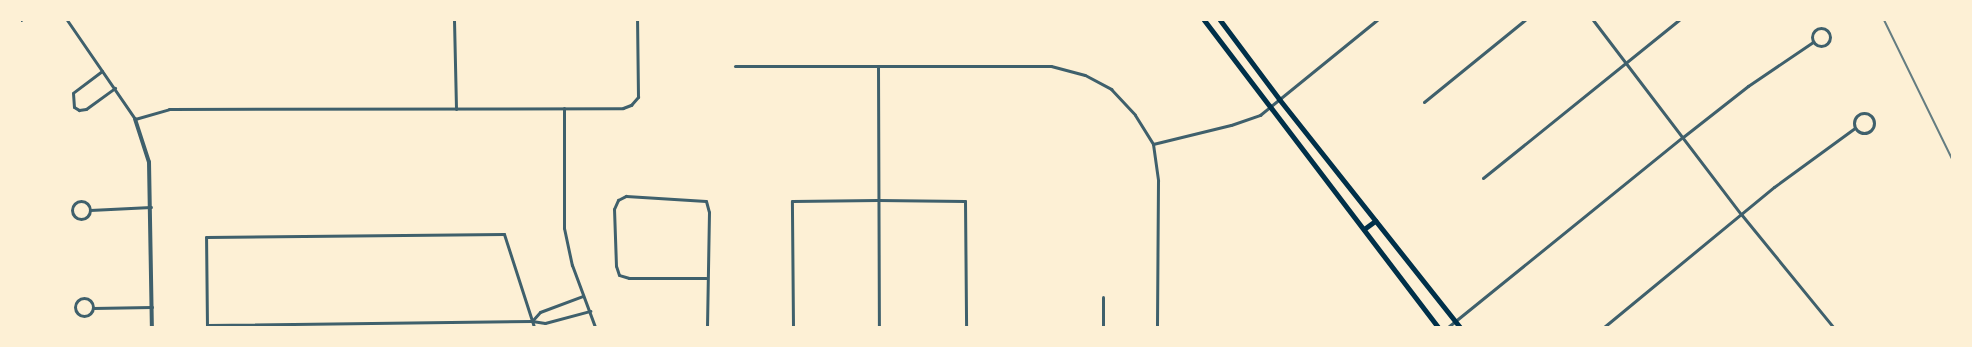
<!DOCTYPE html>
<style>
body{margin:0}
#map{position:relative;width:1972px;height:347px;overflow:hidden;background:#fdf0d5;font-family:Jost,sans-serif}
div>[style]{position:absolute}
.minor>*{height:3px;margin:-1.5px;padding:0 1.5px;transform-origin:1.5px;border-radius:1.5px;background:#3f606c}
.minor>.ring{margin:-1.5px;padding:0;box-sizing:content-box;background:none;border:3px solid #3f606c;border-radius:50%}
.tertiary>*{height:4px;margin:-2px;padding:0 2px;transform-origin:2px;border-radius:2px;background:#3f606c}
.primary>*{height:5px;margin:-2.5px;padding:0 2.5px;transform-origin:2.5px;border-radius:2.5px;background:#003049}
.rail>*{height:2px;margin:-1px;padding:0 1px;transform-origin:1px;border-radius:1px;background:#657d81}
span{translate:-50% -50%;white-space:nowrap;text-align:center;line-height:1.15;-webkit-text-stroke:4px #fdf0d5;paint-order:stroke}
.frame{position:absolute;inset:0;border:21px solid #fdf0d5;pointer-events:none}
</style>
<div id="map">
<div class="minor">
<i style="left:20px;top:20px;width:1px"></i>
<i style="left:67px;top:20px;width:120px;rotate:55.5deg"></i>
<i style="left:135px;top:119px;width:35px;rotate:-16deg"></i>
<i style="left:169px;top:109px;width:454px;rotate:-0.1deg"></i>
<i style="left:623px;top:108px;width:9px;rotate:-21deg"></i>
<i style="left:631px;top:105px;width:11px;rotate:-49deg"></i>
<i style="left:638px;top:97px;width:77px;rotate:-90.7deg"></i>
<i style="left:454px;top:20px;width:89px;rotate:88.7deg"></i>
<i style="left:1593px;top:20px;width:244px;rotate:52.7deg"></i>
<i style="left:1741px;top:214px;width:146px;rotate:50.8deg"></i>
<i class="ring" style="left:1812px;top:28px;width:15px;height:15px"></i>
<i style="left:735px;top:66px;width:316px"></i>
<i style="left:1051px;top:66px;width:35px;rotate:15deg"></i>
<i style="left:1085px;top:75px;width:30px;rotate:28deg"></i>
<i style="left:1111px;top:89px;width:35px;rotate:47deg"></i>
<i style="left:1135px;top:115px;width:34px;rotate:58deg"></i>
<i style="left:1153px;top:144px;width:37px;rotate:82deg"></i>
<i style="left:1158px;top:181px;width:146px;rotate:90.4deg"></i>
<i style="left:878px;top:66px;width:261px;rotate:89.8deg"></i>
<i style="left:102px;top:71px;width:36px;rotate:143deg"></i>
<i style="left:73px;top:93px;width:14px;rotate:86deg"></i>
<i style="left:74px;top:107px;width:6px;rotate:31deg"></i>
<i style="left:79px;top:110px;width:7px;rotate:-8deg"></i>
<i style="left:86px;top:109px;width:36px;rotate:-36deg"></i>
<i style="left:1424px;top:102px;width:130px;rotate:-39.1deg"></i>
<i style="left:564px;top:108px;width:120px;rotate:90deg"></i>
<i style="left:564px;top:228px;width:38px;rotate:78deg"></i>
<i style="left:572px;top:265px;width:66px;rotate:69.6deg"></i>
<i class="ring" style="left:1854px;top:113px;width:17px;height:17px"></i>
<i style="left:1153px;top:144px;width:80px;rotate:-13.7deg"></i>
<i style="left:1231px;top:125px;width:31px;rotate:-19deg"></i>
<i style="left:1260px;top:115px;width:151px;rotate:-39.1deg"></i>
<i style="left:1483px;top:178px;width:252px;rotate:-38.9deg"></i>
<i class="ring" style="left:72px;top:201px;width:15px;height:15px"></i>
<i style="left:90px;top:210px;width:61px;rotate:-2.8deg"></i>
<i style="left:706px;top:278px;width:77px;rotate:180deg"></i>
<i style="left:629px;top:278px;width:10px;rotate:-163deg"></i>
<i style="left:619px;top:275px;width:9px;rotate:-108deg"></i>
<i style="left:616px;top:266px;width:57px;rotate:-92deg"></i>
<i style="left:614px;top:209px;width:10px;rotate:-66deg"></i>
<i style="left:618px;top:200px;width:9px;rotate:-27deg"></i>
<i style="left:626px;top:196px;width:80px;rotate:3.6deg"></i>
<i style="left:706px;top:201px;width:11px;rotate:75deg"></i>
<i style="left:709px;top:212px;width:115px;rotate:91deg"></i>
<i class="ring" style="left:75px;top:298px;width:15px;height:15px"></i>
<i style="left:93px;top:308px;width:59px;rotate:-1deg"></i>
<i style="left:532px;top:321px;width:12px;rotate:-48deg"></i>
<i style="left:540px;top:312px;width:46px;rotate:-20.4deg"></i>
<i style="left:207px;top:325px;width:325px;rotate:-0.7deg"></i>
<i style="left:532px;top:321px;width:13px;rotate:9deg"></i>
<i style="left:545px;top:323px;width:47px;rotate:-14.9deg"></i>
<i style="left:207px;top:327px;width:90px;rotate:-90.6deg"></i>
<i style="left:206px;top:237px;width:298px;rotate:-0.6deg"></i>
<i style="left:504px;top:234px;width:98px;rotate:72.1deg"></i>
<i style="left:793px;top:327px;width:126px;rotate:-90.5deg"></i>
<i style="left:792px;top:201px;width:86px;rotate:-0.7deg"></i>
<i style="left:878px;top:200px;width:87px;rotate:0.7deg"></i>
<i style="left:965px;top:201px;width:126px;rotate:89.5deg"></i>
<i style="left:1103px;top:327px;width:30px;rotate:-90deg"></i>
<i style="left:1448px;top:327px;width:302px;rotate:-39deg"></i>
<i style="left:1683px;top:137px;width:83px;rotate:-38.1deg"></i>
<i style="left:1748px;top:86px;width:78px;rotate:-34.1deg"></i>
<i style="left:1604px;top:327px;width:220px;rotate:-39.5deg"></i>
<i style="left:1774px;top:187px;width:100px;rotate:-36.1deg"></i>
</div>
<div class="tertiary">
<i style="left:135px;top:119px;width:45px;rotate:72deg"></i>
<i style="left:149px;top:162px;width:165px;rotate:89deg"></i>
</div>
<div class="primary">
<i style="left:1204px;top:20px;width:386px;rotate:52.7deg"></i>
<i style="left:1220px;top:20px;width:99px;rotate:53.2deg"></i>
<i style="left:1279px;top:99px;width:291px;rotate:51.6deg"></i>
<i style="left:1364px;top:229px;width:14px;rotate:-36deg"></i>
</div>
<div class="rail">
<i style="left:1884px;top:20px;width:155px;rotate:63.9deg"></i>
</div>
<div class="frame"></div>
</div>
